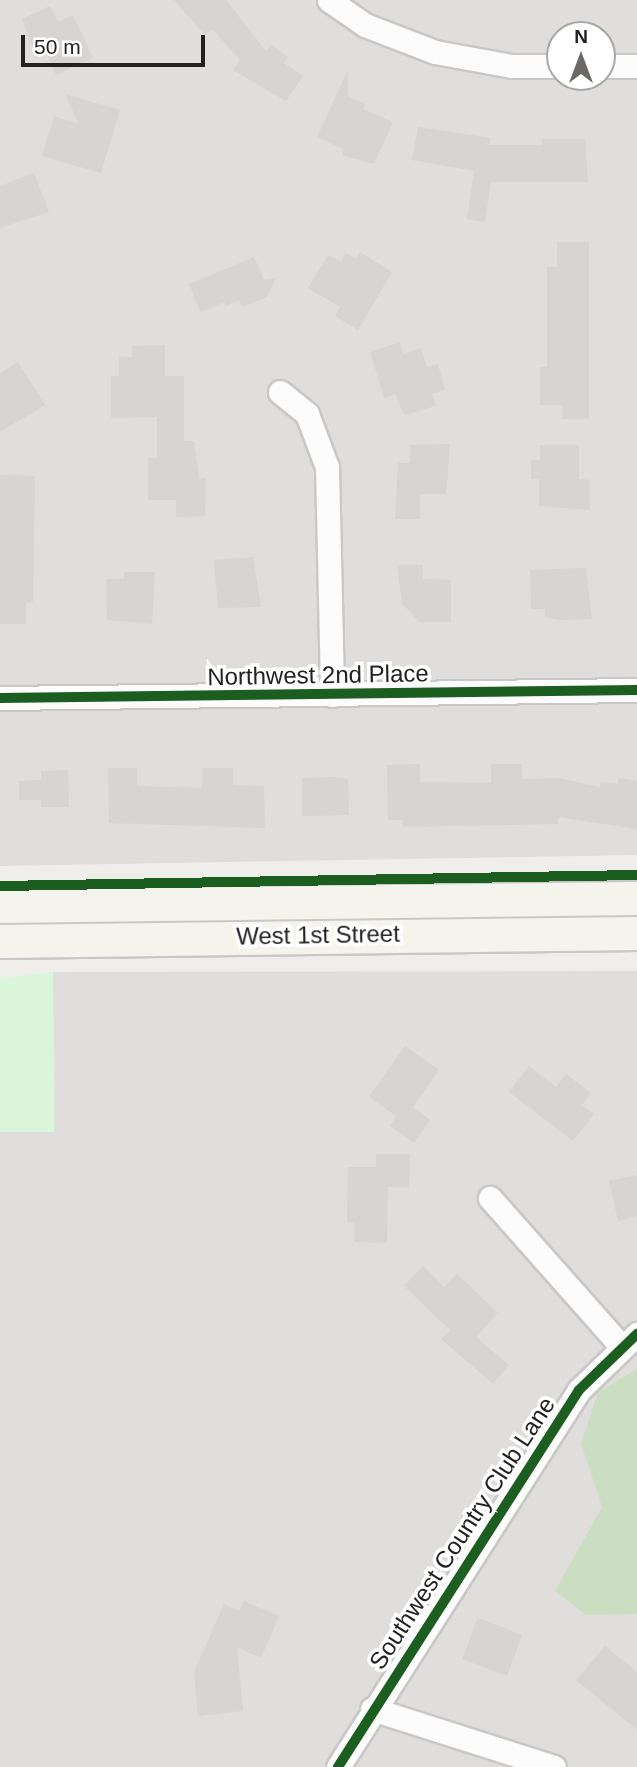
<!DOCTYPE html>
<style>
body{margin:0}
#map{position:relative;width:637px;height:1767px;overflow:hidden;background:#f0eeeb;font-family:Arial,sans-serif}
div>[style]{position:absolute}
.residential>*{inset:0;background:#dfdedc}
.forest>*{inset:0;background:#cbdec1}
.park>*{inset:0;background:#daf5da}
.building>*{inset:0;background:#d7d4d2}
.roads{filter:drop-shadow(2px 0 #c9c8c7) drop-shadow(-2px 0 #c9c8c7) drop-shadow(0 2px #c9c8c7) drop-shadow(0 -2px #c9c8c7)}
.minor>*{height:23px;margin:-11.5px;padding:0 11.5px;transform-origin:11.5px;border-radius:11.5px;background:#fdfcfc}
.secondary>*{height:33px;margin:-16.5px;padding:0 16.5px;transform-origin:16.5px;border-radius:16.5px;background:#f4f4ed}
.cycleway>*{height:10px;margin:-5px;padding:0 5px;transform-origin:5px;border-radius:5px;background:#1b5e20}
span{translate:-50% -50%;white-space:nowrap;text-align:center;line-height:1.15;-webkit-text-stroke:7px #fff;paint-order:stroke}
.street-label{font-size:24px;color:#222}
.north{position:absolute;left:546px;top:21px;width:70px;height:70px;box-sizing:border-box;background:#fff;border:2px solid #a7a7a7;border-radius:50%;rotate:0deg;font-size:19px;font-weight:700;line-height:28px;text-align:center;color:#222}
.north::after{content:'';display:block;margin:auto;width:24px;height:32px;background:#6a6968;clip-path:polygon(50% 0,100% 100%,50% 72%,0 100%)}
.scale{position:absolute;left:21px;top:35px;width:184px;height:32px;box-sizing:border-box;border:4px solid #222;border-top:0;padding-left:9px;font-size:21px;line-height:24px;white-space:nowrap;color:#222;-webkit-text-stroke:5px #fff;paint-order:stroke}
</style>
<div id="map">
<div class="residential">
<i style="clip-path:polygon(evenodd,0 0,637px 0,637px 855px,0 866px,0 0,560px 35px,602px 35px,602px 77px,560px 77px,560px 35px)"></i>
<i style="clip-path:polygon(637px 971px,637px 1767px,0 1767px,0 1132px,54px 1132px,53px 972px)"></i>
</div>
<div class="forest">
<i style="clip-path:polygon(637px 1369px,637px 1614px,586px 1615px,555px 1591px,602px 1507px,581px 1444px,598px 1392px)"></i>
</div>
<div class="park">
<i style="clip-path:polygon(53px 972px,54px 1132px,0 1132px,0 978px)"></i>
</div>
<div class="building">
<i style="clip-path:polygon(174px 0,226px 0,266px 51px,271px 45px,288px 57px,284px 63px,303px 76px,286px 101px,233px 70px,240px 60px,212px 29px,205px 35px)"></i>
<i style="clip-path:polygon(50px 6px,58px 22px,73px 15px,93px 58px,56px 75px,45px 50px,35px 54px,22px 19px)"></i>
<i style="clip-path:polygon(348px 70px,348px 96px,365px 104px,363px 109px,393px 122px,374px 164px,342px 155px,344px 149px,317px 137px)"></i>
<i style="clip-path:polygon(65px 94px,120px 110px,101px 173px,42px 156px,54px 116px,79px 124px)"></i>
<i style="clip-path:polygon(418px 127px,491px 138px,489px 145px,542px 145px,542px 139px,585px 139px,588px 182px,491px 182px,485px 222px,467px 219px,474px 171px,412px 160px)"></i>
<i style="clip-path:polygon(34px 173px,49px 212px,0 228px,0 186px)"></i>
<i style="clip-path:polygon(557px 242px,589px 242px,589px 419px,562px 419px,562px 405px,540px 405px,540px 367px,547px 367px,547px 267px,557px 267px)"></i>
<i style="clip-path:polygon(360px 252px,392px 272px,358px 330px,335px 316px,340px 307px,308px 288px,328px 255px,341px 262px,346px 253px,356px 259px)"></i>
<i style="clip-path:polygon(254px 257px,264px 280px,276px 278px,267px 297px,242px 307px,239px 300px,226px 306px,224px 302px,200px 312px,189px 284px)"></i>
<i style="clip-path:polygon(400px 342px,403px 354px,421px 348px,427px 367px,438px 364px,445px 390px,432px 394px,436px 406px,404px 415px,395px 394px,384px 398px,370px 352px)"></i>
<i style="clip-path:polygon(165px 345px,165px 376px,184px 376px,184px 441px,194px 441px,199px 478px,206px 478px,205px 516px,176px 517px,176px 500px,148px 500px,148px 458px,157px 458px,157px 417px,111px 418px,111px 376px,119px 376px,119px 357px,132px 357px,132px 346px)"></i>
<i style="clip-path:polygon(18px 362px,45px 405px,0 432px,0 373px)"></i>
<i style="clip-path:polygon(450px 444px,446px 494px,420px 494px,420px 519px,395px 519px,398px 463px,410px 463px,410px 445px)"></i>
<i style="clip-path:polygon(540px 445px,579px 445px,579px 479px,590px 480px,590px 510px,539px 506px,539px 479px,531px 479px,531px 460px,540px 460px)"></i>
<i style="clip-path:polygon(0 475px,35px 476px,33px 602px,26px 602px,26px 624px,0 624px)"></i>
<i style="clip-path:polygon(253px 557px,261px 607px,218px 608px,214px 560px)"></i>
<i style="clip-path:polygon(397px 565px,423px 565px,423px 579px,451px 580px,451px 622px,419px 622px,402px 603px)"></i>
<i style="clip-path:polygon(586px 568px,592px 619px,561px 620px,545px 617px,545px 609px,531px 609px,530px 570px)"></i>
<i style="clip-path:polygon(124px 572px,155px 572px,152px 624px,107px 620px,106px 579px,124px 579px)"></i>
<i style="clip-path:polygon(420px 764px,420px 782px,491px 783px,491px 764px,522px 764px,522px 779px,558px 778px,600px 787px,601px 782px,618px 784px,618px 778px,637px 781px,637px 829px,558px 817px,558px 824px,403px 827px,403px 820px,388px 820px,387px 765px)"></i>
<i style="clip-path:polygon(108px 768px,137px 768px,137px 786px,202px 788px,202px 768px,233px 768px,233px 785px,264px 786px,265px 828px,109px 823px)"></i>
<i style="clip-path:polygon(68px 770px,69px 807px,41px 807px,41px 800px,19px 800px,19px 781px,41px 780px,41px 771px)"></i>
<i style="clip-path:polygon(332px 777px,348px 779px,349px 815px,302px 816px,302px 778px)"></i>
<i style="clip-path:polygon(405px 1046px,439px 1070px,413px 1107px,430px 1120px,414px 1143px,390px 1126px,396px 1116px,369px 1097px)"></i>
<i style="clip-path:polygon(529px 1066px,556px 1087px,566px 1074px,591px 1093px,582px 1105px,594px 1114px,573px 1141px,509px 1092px)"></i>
<i style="clip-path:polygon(376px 1154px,410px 1154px,409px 1187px,388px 1187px,387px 1243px,354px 1242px,354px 1223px,347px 1222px,348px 1167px,376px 1167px)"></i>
<i style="clip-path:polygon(637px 1175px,637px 1216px,618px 1221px,609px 1181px)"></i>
<i style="clip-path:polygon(423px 1266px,444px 1287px,457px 1274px,498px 1313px,476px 1337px,509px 1365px,493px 1384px,441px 1339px,450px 1330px,404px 1286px)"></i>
<i style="clip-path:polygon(244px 1601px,279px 1616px,261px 1658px,237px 1647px,243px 1711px,198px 1716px,194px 1672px,224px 1604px,239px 1611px)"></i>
<i style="clip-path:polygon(478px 1618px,522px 1635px,507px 1676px,462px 1659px)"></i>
<i style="clip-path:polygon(605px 1646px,637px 1672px,637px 1730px,576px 1680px)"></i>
</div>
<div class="roads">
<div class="minor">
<i style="left:329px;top:0;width:44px;rotate:34.8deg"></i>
<i style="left:365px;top:25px;width:75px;rotate:21.1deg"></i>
<i style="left:435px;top:52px;width:78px;rotate:10.3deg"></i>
<i style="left:512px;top:66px;width:48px"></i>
<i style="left:602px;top:66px;width:35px"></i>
<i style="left:280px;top:392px;width:35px;rotate:39deg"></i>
<i style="left:307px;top:414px;width:57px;rotate:69.3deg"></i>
<i style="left:327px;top:467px;width:228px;rotate:88.7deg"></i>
<i style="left:0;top:698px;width:637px;rotate:-0.72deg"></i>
<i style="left:490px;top:1198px;width:198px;rotate:48.5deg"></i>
<i style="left:372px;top:1709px;width:191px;rotate:17.7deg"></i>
<i style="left:338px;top:1767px;width:447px;rotate:-57.4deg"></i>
<i style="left:579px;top:1390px;width:81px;rotate:-44deg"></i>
</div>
<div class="secondary">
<i style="left:0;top:906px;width:637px;rotate:-0.72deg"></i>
<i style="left:0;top:941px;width:637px;rotate:-0.72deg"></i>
</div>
</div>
<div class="cycleway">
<i style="left:0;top:698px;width:637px;rotate:-0.72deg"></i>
<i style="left:0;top:886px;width:637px;rotate:-0.99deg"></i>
<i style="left:338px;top:1767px;width:447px;rotate:-57.4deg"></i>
<i style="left:579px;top:1390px;width:81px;rotate:-44deg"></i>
</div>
<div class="street-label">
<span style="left:318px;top:675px;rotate:-1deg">Northwest 2nd Place</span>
<span style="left:318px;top:935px;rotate:-1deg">West 1st Street</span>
<span style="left:462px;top:1533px;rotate:-57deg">Southwest Country Club Lane</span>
</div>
<div class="north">N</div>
<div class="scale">50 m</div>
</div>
